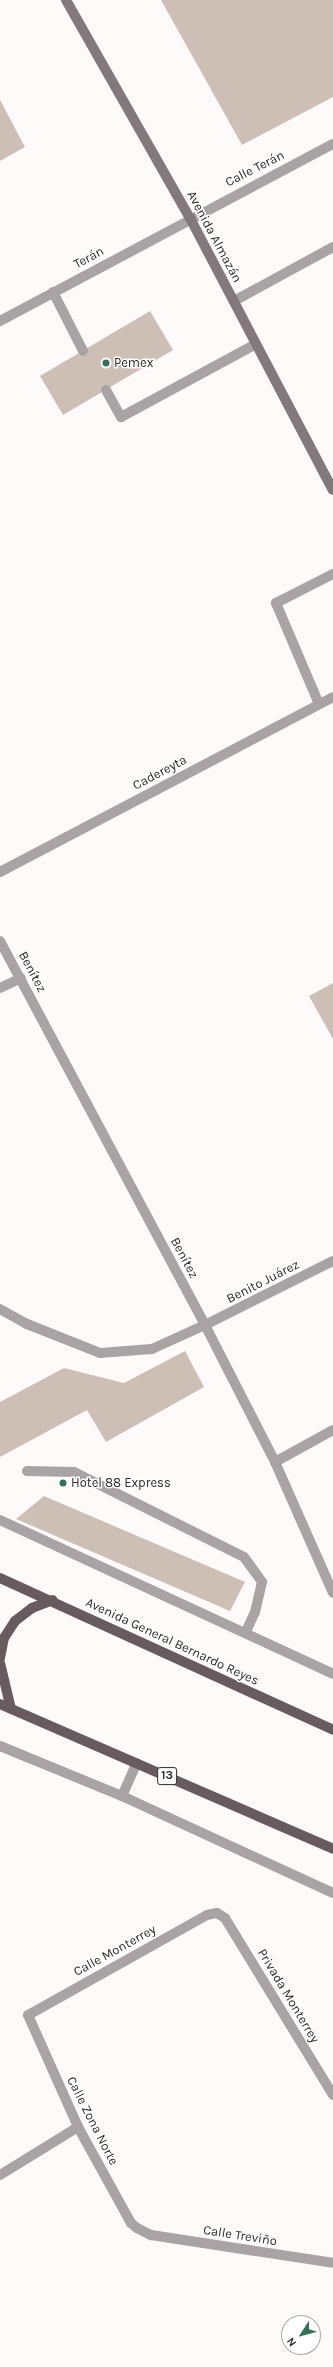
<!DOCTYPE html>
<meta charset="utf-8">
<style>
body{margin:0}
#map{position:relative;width:333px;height:2367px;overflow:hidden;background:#fefafa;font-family:Karla,sans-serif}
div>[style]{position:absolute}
.building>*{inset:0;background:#cdbeb6}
.lane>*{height:10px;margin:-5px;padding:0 5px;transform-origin:5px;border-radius:5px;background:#aaa3a5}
.street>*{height:10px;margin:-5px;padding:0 5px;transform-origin:5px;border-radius:5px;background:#aaa3a5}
.secondary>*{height:10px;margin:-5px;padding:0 5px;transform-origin:5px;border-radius:5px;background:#83787c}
.primary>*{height:10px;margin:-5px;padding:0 5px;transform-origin:5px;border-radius:5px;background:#675b5f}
.dots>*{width:11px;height:11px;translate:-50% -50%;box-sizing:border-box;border:2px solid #fff;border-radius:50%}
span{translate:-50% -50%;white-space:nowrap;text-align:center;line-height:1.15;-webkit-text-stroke:3px #fff;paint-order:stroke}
.shield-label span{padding:1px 3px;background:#fff;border:1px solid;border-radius:3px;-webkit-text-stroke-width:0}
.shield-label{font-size:12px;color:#2f2828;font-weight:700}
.street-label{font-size:13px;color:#2f2828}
.poi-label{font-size:13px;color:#2f2828}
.left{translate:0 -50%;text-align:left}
.north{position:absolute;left:281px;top:2315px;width:40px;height:40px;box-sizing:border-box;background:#fff;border:1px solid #aca9a9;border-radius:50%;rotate:234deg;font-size:11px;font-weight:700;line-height:16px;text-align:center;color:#2f2828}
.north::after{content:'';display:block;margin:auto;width:14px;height:18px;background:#367059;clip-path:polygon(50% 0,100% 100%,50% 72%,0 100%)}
</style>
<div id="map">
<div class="building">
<i style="clip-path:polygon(161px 0,333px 0,333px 97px,242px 145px)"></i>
<i style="clip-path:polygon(0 100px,25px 147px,0 161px)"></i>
<i style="clip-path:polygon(150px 311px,173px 350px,63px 415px,40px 376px)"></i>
<i style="clip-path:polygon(333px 983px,333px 1039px,309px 996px)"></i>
<i style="clip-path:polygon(185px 1351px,204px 1387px,106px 1442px,87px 1410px,0 1457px,0 1402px,64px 1368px,124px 1383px)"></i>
<i style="clip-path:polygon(44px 1496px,245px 1582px,230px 1611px,16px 1519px)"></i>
</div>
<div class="lane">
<i style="left:53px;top:292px;width:66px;rotate:63deg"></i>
<i style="left:234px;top:301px;width:113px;rotate:-28.6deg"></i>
<i style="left:106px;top:390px;width:31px;rotate:61deg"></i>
<i style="left:121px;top:417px;width:153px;rotate:-28.4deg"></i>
<i style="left:319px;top:704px;width:110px;rotate:-113.1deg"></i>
<i style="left:276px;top:603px;width:64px;rotate:-27deg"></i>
<i style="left:0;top:1309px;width:31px;rotate:29deg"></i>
<i style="left:27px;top:1324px;width:79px;rotate:21.7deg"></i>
<i style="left:100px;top:1353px;width:52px;rotate:-4.4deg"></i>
<i style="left:152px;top:1349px;width:58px;rotate:-24.4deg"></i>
<i style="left:27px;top:1471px;width:47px;rotate:1.2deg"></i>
<i style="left:74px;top:1472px;width:190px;rotate:26.6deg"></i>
<i style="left:244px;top:1557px;width:31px;rotate:54deg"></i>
<i style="left:262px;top:1582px;width:31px;rotate:103deg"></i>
<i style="left:255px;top:1612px;width:23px;rotate:115deg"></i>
</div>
<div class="street">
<i style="left:0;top:321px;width:377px;rotate:-28deg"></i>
<i style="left:0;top:872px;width:376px;rotate:-27.7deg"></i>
<i style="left:0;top:941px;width:435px;rotate:61.9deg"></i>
<i style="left:205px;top:1325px;width:154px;rotate:62.9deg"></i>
<i style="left:275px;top:1462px;width:143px;rotate:66.1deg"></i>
<i style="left:0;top:988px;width:23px;rotate:-25deg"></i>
<i style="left:205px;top:1325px;width:143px;rotate:-26.6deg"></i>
<i style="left:275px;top:1462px;width:66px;rotate:-28.9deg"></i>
<i style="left:0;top:1520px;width:367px;rotate:24.8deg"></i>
<i style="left:0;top:1746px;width:132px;rotate:22.3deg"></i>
<i style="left:122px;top:1796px;width:232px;rotate:24.7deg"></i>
<i style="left:122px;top:1796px;width:36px;rotate:-66deg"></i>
<i style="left:333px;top:2095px;width:207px;rotate:-121.4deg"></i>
<i style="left:225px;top:1918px;width:9px;rotate:-148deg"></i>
<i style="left:217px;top:1913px;width:10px;rotate:169deg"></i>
<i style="left:207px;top:1915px;width:205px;rotate:150.8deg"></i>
<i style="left:28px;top:2015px;width:123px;rotate:65.9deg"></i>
<i style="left:78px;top:2127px;width:110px;rotate:61.1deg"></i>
<i style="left:131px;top:2223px;width:8px;rotate:40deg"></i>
<i style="left:137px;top:2228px;width:16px;rotate:27deg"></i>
<i style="left:151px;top:2235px;width:184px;rotate:8.7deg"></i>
<i style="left:0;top:2175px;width:92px;rotate:-31.6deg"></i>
</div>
<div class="secondary">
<i style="left:66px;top:0;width:251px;rotate:60.4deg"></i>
<i style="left:190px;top:218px;width:307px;rotate:62.3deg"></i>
</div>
<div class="primary">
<i style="left:0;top:1578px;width:366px;rotate:24.5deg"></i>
<i style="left:0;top:1658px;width:20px;rotate:-79deg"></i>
<i style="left:4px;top:1638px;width:20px;rotate:-57deg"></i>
<i style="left:15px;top:1621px;width:21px;rotate:-37deg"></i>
<i style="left:32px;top:1608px;width:22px;rotate:-21deg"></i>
<i style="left:0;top:1663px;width:47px;rotate:76.6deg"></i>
<i style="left:0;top:1704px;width:363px;rotate:23.5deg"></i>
</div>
<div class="dots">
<i style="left:106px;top:363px;background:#367059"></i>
<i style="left:63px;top:1483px;background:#367059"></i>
</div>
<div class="shield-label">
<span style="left:167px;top:1776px">13</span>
</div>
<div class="street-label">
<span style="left:255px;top:169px;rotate:-27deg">Calle Terán</span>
<span style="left:214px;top:237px;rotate:62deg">Avenida Almazán</span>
<span style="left:89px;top:258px;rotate:-28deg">Terán</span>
<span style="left:160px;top:773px;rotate:-28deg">Cadereyta</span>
<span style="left:32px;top:972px;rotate:62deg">Benítez</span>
<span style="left:184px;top:1258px;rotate:62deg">Benítez</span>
<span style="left:263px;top:1282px;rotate:-27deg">Benito Juárez</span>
<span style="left:172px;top:1642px;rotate:25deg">Avenida General Bernardo Reyes</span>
<span style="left:115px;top:1951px;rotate:-29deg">Calle Monterrey</span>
<span style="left:288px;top:1996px;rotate:59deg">Privada Monterrey</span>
<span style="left:92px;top:2121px;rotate:63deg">Calle Zona Norte</span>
<span style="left:240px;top:2236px;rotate:9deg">Calle Treviño</span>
</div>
<div class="poi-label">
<span class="left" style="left:114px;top:363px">Pemex</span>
<span class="left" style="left:71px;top:1483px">Hotel 88 Express</span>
</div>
<div class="north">N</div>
</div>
